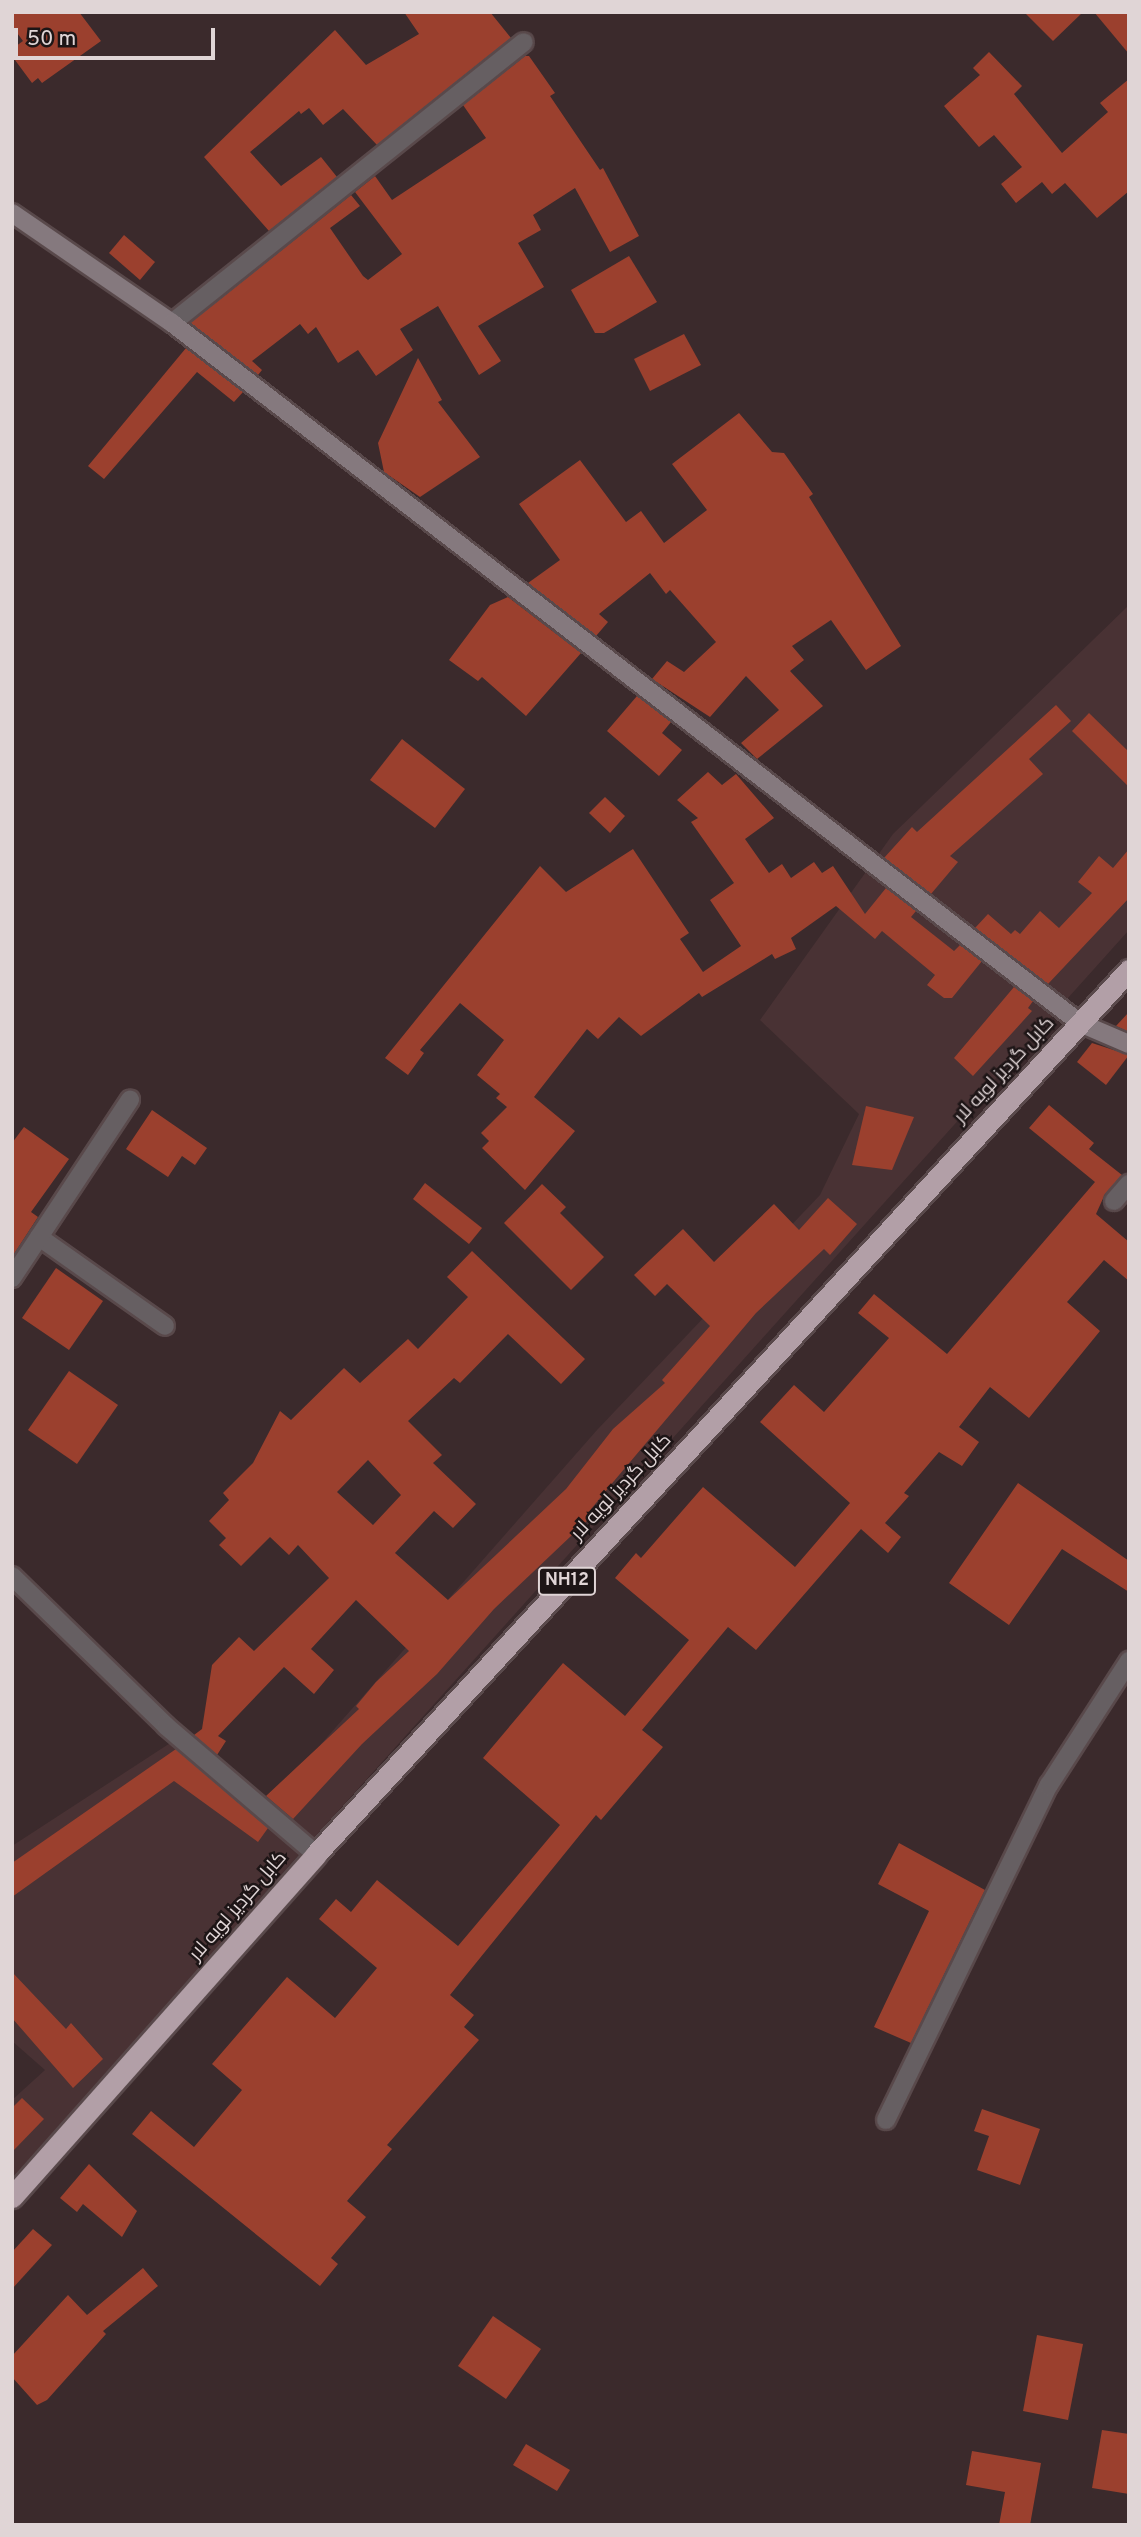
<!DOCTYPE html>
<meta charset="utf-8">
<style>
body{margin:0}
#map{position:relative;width:1141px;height:2537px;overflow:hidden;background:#3b2a2c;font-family:Overpass,Cairo,sans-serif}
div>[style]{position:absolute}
.built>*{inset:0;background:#493234}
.building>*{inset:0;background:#9b402e}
.roads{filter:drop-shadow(2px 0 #59494b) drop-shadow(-2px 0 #59494b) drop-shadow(0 2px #59494b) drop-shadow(0 -2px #59494b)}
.street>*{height:18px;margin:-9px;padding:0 9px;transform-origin:9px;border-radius:9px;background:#665f62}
.secondary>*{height:18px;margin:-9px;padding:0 9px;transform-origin:9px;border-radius:9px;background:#85797e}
.highway>*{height:21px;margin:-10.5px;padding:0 10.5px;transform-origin:10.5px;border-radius:10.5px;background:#b29fa7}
span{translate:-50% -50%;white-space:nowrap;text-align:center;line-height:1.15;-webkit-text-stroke:5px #1d1516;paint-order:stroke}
.shield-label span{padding:2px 5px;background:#1d1516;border:2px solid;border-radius:5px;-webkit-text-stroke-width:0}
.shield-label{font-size:18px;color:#e0d5d6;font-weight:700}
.street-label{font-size:19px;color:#e0d5d6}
.frame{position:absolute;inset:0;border:14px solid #e0d5d6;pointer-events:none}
.scale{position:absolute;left:14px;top:28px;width:201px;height:32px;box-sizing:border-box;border:4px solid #e0d5d6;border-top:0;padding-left:9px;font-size:21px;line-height:24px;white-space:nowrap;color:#e0d5d6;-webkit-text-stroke:5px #1d1516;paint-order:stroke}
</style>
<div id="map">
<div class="built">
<i style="clip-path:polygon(1129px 605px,1129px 930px,278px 1878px,12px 2188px,12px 2100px,45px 2070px,12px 2041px,12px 1846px,181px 1736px,271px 1801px,597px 1430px,820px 1195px,859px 1114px,760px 1020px,893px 834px)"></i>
</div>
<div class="building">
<i style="clip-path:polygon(12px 12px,79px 12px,101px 41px,42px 83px,38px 78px,32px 83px,12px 56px,12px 49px,23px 41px,12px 26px)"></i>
<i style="clip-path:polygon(404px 12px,490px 12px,511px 38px,377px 145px,343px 109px,323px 125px,309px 108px,301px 114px,299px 111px,250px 152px,281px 186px,321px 157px,337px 177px,269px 231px,204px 157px,335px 30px,366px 65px,419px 34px)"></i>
<i style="clip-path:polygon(1024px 12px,1083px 12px,1053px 41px)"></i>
<i style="clip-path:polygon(1094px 12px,1129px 12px,1129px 54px)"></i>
<i style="clip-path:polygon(989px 52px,1022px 86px,1014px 94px,1062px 153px,1108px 112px,1100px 103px,1129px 79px,1129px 191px,1097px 218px,1065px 183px,1052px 194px,1042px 182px,1016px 203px,1001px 184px,1022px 167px,994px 135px,979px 147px,944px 106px,980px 75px,973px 68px)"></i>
<i style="clip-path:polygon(525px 56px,529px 56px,555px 93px,550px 96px,600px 170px,603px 168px,639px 236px,610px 252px,575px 188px,533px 215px,541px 230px,518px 243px,544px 287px,478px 326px,501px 361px,479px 375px,438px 306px,400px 329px,413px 350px,376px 376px,358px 350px,338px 363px,316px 327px,308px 334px,300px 324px,252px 361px,262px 370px,258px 375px,190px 323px,351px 195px,360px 206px,330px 228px,363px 276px,368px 280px,402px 254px,355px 192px,375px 176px,392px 200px,486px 138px,463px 105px)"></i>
<i style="clip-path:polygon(124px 235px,155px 262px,140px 280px,109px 253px)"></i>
<i style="clip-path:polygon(629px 256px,657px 302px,604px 333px,595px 333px,571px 290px)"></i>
<i style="clip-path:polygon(684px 334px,701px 365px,650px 391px,634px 359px)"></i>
<i style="clip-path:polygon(186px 348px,243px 392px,234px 402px,197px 372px,104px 479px,88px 466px)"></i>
<i style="clip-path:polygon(418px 358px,442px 400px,438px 402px,480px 457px,420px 497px,384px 472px,378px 443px)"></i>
<i style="clip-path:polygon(739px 413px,772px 452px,784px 453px,813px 494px,809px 497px,901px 646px,866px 670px,831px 620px,792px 646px,804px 660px,790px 671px,823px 706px,757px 759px,741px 743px,779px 710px,746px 676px,710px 717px,652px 679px,667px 661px,684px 672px,716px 642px,670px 590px,666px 594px,650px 573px,599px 614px,608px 622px,596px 636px,528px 583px,560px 560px,519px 504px,580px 460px,626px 522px,641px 511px,664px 543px,707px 510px,672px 464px)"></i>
<i style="clip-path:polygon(508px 597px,581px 653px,526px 716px,482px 677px,478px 681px,449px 660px,490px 605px)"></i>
<i style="clip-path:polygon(637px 696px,671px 722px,662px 733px,682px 750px,659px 776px,607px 731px)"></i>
<i style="clip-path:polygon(1056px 705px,1071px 721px,1029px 759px,1043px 774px,950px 856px,958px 862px,931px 894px,884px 858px,912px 827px,917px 832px)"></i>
<i style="clip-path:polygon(1089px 713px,1129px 752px,1129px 787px,1072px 731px)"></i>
<i style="clip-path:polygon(402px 739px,465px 789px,435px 828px,370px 780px)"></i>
<i style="clip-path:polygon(708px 772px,722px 785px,736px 774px,774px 818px,745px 839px,769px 873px,782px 864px,791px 878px,814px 862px,822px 873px,833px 866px,865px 914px,886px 888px,916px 911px,911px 917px,954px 951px,960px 945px,982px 961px,952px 998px,944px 998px,927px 985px,935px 975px,882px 931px,875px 939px,836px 906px,791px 938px,796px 949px,775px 959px,772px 954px,702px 997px,699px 993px,641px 1036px,619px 1017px,598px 1039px,587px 1029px,534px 1097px,575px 1131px,525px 1190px,482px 1148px,489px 1141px,481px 1133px,507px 1107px,496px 1098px,500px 1094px,477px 1075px,504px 1040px,460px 1003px,420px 1050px,424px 1053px,408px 1075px,385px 1058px,540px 866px,566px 892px,633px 849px,689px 933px,680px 939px,703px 972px,741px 946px,710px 900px,734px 883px,691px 822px,698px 818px,677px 800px)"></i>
<i style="clip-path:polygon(605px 797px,625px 816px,610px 833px,589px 813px)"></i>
<i style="clip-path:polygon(1129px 849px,1129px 898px,1048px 984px,975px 928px,988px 914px,1011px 934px,1015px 930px,1020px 934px,1040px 911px,1059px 928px,1092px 893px,1078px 882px,1099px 856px,1113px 868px)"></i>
<i style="clip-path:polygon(1014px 987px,1033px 1001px,1028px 1008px,1032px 1011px,973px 1076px,954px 1058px)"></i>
<i style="clip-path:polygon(1129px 1012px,1129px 1032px,1116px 1026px)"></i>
<i style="clip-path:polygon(1092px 1043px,1129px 1055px,1106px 1085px,1077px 1062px)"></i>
<i style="clip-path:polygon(1049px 1105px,1094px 1143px,1089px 1149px,1122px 1175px,1105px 1194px,1096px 1214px,1129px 1242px,1129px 1281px,1104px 1260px,1067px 1302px,1100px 1331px,1029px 1418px,990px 1387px,959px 1427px,979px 1442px,962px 1466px,939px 1452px,904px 1493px,909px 1496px,885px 1523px,901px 1537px,888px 1553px,861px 1529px,756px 1650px,728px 1627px,642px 1730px,663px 1747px,601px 1820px,596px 1815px,450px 1995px,474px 2015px,464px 2027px,479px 2040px,387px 2145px,392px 2149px,347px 2201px,366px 2217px,331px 2258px,338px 2264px,320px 2286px,132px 2134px,151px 2111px,194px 2147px,242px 2090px,212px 2064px,287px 1977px,335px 2018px,377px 1968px,319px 1919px,336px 1899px,351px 1912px,377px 1880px,458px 1946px,560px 1825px,483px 1758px,563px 1663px,625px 1716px,689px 1640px,615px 1578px,636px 1553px,641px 1558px,703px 1487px,795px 1567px,850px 1503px,760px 1422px,794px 1385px,824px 1412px,889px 1338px,858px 1313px,874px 1294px,947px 1354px,1095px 1182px,1029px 1128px)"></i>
<i style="clip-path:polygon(866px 1106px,914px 1117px,892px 1170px,852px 1165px)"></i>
<i style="clip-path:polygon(152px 1110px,207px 1148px,195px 1165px,182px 1156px,168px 1177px,126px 1149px)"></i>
<i style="clip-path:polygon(24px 1127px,69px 1159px,31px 1212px,38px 1217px,12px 1257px,12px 1143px)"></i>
<i style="clip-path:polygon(425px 1183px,482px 1228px,469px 1244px,413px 1199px)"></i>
<i style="clip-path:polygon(542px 1184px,566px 1207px,560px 1213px,604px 1257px,571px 1290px,504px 1223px)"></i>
<i style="clip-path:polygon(evenodd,828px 1198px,857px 1224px,830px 1255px,824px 1249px,756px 1313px,614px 1481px,587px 1514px,590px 1518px,494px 1609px,437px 1674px,362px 1744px,293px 1819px,266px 1796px,359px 1709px,356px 1706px,376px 1682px,409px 1651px,356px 1600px,311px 1649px,334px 1670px,314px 1694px,284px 1667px,218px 1736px,226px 1741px,217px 1755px,194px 1735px,202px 1729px,212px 1665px,239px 1637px,254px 1651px,329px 1578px,298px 1545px,289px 1555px,270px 1537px,241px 1566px,219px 1545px,226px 1538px,209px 1521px,229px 1500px,223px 1493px,253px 1463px,280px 1411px,291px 1420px,344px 1368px,360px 1383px,408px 1339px,418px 1349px,468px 1297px,447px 1277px,472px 1251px,585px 1359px,561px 1384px,508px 1334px,460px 1383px,454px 1378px,408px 1421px,442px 1455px,433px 1463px,476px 1504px,453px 1528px,434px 1511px,395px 1553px,448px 1600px,566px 1489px,613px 1429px,665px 1383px,662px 1380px,710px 1326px,667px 1284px,655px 1296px,634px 1275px,683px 1229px,714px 1262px,774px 1204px,799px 1230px,828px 1198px,368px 1460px,401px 1495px,373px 1525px,337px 1492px,368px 1460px)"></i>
<i style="clip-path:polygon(56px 1268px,103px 1301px,69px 1350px,22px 1318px)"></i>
<i style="clip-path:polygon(69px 1371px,118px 1405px,77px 1464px,28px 1430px)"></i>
<i style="clip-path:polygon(1018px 1483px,1129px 1561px,1129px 1592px,1062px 1549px,1009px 1625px,949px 1583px)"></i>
<i style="clip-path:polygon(176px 1749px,268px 1828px,258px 1842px,174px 1781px,12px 1897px,12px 1863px)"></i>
<i style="clip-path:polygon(899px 1843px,985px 1890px,911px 2043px,874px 2027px,929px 1911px,878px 1884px)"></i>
<i style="clip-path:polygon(12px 1972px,66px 2029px,71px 2023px,103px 2059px,73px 2088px,12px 2018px)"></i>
<i style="clip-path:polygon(22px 2098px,44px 2119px,12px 2152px,12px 2108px)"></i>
<i style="clip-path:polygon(982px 2109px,1040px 2129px,1020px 2185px,977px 2170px,989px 2136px,974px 2131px)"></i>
<i style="clip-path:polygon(89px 2164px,137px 2211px,122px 2237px,83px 2204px,77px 2212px,60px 2198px)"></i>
<i style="clip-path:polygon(33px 2229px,52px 2245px,12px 2289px,12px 2252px)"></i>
<i style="clip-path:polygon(143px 2268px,158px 2286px,103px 2331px,106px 2334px,47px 2400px,37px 2405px,12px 2377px,12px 2356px,68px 2295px,87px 2315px)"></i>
<i style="clip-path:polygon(493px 2316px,541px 2349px,506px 2399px,458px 2366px)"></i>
<i style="clip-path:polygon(1037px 2335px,1083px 2344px,1068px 2420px,1023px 2411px)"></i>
<i style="clip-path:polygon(1102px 2430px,1129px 2434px,1129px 2494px,1092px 2488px)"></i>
<i style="clip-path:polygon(526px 2444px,570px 2470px,557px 2491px,513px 2465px)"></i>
<i style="clip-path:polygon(972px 2451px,1041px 2463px,1030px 2525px,999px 2525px,1005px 2492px,966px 2485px)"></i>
</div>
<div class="roads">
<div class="street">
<i style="left:172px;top:323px;width:450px;rotate:-38.6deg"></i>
<i style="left:1114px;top:1201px;width:23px;rotate:-49deg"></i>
<i style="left:39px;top:1237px;width:154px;rotate:35.2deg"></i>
<i style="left:12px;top:1278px;width:214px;rotate:-56.5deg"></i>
<i style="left:12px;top:1576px;width:215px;rotate:44.2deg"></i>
<i style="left:166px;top:1726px;width:197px;rotate:40.5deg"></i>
<i style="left:886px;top:2120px;width:373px;rotate:-64.1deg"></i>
<i style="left:1049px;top:1785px;width:148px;rotate:-57.2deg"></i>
</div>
<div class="secondary">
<i style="left:12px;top:213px;width:194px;rotate:34.5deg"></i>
<i style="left:172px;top:323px;width:1147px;rotate:37.63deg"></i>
<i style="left:1080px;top:1023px;width:53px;rotate:23.2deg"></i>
</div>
<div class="highway">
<i style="left:12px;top:2197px;width:458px;rotate:-48.4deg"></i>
<i style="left:316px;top:1854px;width:1201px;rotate:-47.4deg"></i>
</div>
</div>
<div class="shield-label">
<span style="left:567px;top:1581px">NH12</span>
</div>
<div class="street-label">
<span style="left:1005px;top:1071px;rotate:-47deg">کابل گردیز لویه لار</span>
<span style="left:622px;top:1488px;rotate:-47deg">کابل گردیز لویه لار</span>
<span style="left:239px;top:1907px;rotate:-49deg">کابل گردیز لویه لار</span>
</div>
<div class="frame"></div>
<div class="scale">50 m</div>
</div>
